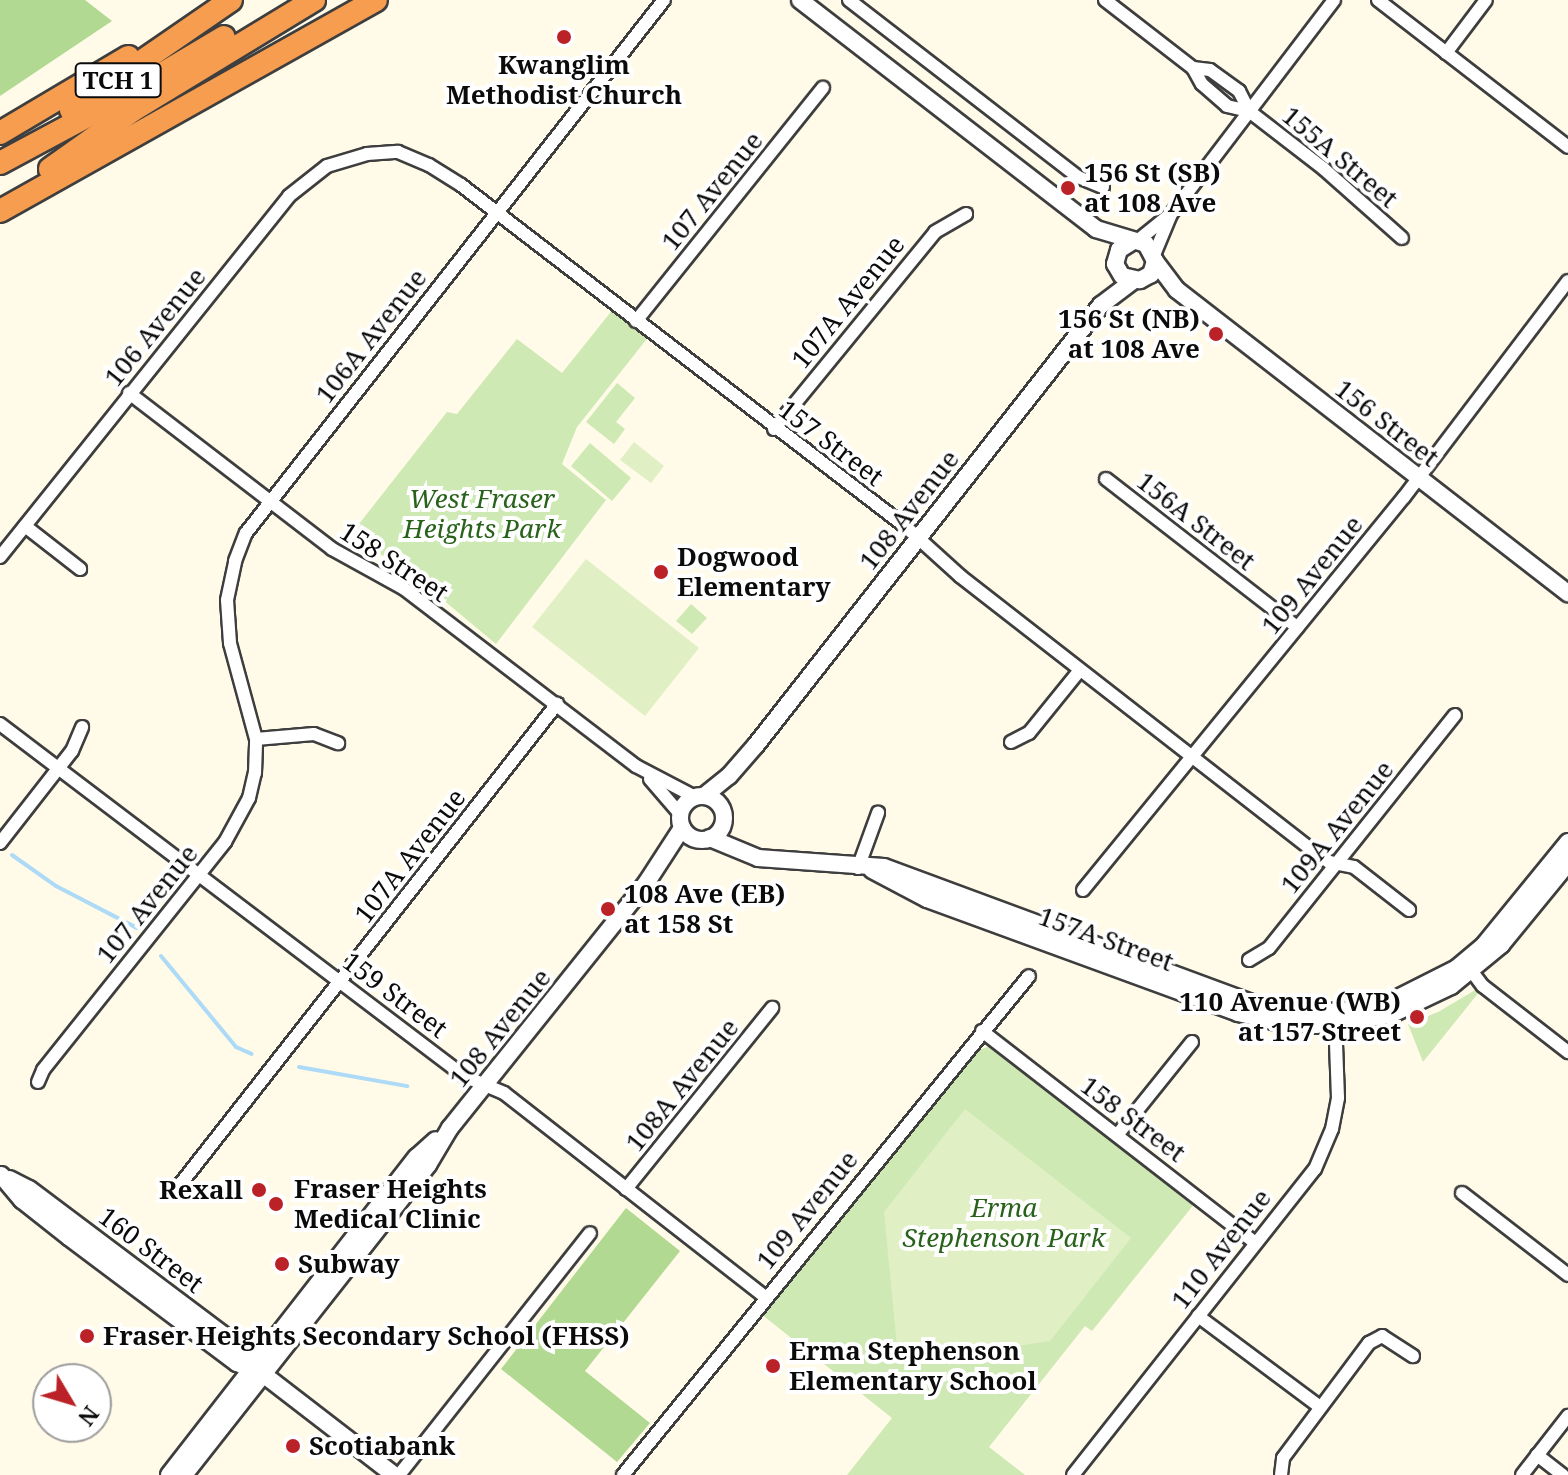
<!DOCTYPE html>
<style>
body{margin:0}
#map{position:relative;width:1568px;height:1475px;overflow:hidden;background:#fffbe8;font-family:"Noto Serif",serif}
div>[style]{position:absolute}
.green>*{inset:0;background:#cee9b3}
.forest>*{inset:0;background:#b1d992}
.pitch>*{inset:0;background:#e0f0c4}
.stream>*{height:4px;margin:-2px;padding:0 2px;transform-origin:2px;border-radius:2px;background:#addaf6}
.roads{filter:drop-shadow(2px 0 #3e3e3e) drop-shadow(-2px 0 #3e3e3e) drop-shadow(0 2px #3e3e3e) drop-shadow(0 -2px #3e3e3e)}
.minor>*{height:12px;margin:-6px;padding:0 6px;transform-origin:6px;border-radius:6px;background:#fff}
.tertiary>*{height:16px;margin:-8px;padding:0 8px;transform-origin:8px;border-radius:8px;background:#fff}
.tertiary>.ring{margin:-8px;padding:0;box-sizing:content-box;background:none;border:16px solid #fff;border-radius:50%}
.motorway>*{height:22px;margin:-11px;padding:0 11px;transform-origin:11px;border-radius:11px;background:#f69d4f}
.dots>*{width:22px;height:22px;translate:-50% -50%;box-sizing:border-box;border:4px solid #fff;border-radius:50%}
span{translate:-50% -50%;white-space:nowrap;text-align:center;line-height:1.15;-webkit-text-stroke:8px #fff;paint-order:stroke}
.shield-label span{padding:2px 6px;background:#fff;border:2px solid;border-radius:6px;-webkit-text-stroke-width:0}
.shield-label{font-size:24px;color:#0b0b0b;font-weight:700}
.poi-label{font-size:26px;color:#0b0b0b;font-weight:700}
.left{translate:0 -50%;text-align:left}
.right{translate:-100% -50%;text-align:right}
.street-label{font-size:26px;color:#0b0b0b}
.park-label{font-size:26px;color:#29621b;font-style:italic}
.north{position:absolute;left:32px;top:1363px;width:80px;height:80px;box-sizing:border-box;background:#fff;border:2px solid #9d9d9d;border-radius:50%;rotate:128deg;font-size:22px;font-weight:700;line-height:32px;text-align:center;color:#0b0b0b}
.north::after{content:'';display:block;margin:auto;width:28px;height:36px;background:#bb2228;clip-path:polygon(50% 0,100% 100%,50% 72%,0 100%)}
</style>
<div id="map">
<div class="green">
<i style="clip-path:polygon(614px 308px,650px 335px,577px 427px,562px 464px,606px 500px,496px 644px,394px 559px,344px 543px,447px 412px,457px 414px,517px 339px,562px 373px)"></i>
<i style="clip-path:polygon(617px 383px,635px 398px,616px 422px,625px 429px,614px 444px,586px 422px)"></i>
<i style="clip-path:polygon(590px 443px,631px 478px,612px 501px,571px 466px)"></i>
<i style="clip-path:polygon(691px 604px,707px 618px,692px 634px,676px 621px)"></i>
<i style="clip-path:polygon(1477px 989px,1480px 991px,1423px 1062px,1408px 1024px,1438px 1012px)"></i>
<i style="clip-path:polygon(990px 1046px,1195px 1203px,1092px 1331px,1085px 1326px,989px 1447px,1025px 1475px,847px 1475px,892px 1418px,761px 1314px,935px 1099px,976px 1051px)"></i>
</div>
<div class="forest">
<i style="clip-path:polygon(0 0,85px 0,112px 21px,0 96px)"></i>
<i style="clip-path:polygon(626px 1208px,680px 1251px,585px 1371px,650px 1423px,617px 1462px,501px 1369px)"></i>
</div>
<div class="pitch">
<i style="clip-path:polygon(634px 442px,664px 466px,651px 483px,620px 460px)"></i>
<i style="clip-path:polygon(586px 559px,699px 648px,645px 716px,532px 627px)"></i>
<i style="clip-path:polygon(965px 1109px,1131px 1238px,1050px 1341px,905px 1363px,898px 1357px,884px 1212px)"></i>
</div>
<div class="stream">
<i style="left:12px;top:855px;width:54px;rotate:35.2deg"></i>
<i style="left:56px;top:886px;width:91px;rotate:27.4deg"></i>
<i style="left:161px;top:956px;width:118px;rotate:50.5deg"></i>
<i style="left:236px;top:1047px;width:17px;rotate:24deg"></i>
<i style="left:299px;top:1067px;width:110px;rotate:10deg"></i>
</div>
<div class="roads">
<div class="minor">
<i style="left:849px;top:0;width:289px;rotate:37.7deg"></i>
<i style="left:1078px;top:177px;width:27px;rotate:22deg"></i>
<i style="left:1105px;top:0;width:111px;rotate:37.7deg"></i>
<i style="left:1193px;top:68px;width:18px;rotate:61deg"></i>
<i style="left:1202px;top:84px;width:33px;rotate:41deg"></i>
<i style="left:1227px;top:106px;width:23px;rotate:13deg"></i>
<i style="left:1378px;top:0;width:240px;rotate:37.7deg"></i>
<i style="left:1446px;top:53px;width:66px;rotate:-53deg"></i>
<i style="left:1193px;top:68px;width:17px;rotate:7deg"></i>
<i style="left:1210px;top:70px;width:36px;rotate:36deg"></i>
<i style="left:1239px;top:91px;width:22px;rotate:63deg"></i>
<i style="left:1249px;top:111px;width:95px;rotate:37.7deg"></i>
<i style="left:1324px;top:169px;width:104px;rotate:41.5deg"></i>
<i style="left:1136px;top:242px;width:41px;rotate:-39.1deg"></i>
<i style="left:1154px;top:255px;width:44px;rotate:-67.5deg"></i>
<i style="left:1171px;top:214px;width:269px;rotate:-52.7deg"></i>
<i style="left:636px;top:321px;width:299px;rotate:-51.3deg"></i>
<i style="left:129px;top:393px;width:256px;rotate:37.5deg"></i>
<i style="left:332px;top:549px;width:81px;rotate:28.8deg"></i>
<i style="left:403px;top:588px;width:293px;rotate:37.4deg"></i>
<i style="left:636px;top:766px;width:67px;rotate:27.7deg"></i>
<i style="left:774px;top:429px;width:254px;rotate:-50.7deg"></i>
<i style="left:935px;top:232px;width:36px;rotate:-30deg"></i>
<i style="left:1106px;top:479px;width:242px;rotate:37.8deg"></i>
<i style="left:25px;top:526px;width:70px;rotate:38deg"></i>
<i style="left:0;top:557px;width:462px;rotate:-51.3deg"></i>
<i style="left:289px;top:196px;width:48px;rotate:-38.3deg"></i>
<i style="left:327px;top:166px;width:42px;rotate:-16.7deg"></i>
<i style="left:367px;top:154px;width:31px;rotate:-4deg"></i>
<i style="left:398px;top:152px;width:34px;rotate:23deg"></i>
<i style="left:429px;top:165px;width:38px;rotate:32deg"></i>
<i style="left:461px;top:185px;width:561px;rotate:37.54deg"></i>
<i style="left:906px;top:527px;width:73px;rotate:42.2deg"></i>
<i style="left:960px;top:576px;width:454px;rotate:37.9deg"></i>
<i style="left:1318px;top:855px;width:13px;rotate:32deg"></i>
<i style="left:1329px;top:862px;width:25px;rotate:11deg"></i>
<i style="left:1354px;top:867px;width:70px;rotate:38deg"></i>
<i style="left:0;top:724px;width:582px;rotate:37.18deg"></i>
<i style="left:464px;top:1076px;width:43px;rotate:23deg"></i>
<i style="left:504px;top:1093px;width:331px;rotate:38deg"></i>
<i style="left:256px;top:739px;width:58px;rotate:-4.9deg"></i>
<i style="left:314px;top:734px;width:26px;rotate:21deg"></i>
<i style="left:1011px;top:742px;width:20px;rotate:-27deg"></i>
<i style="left:1029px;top:733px;width:81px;rotate:-51deg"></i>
<i style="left:650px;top:779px;width:46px;rotate:49.4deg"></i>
<i style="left:0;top:843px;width:117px;rotate:-52deg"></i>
<i style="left:72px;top:751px;width:26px;rotate:-67deg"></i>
<i style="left:858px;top:868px;width:59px;rotate:-70deg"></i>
<i style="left:1083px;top:890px;width:507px;rotate:-50.76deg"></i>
<i style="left:1404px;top:497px;width:271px;rotate:-52.8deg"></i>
<i style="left:1249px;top:960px;width:23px;rotate:-31deg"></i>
<i style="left:1269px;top:948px;width:298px;rotate:-51.4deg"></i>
<i style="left:1467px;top:965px;width:26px;rotate:53deg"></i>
<i style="left:1483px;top:986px;width:108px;rotate:37.8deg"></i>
<i style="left:982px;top:1031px;width:346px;rotate:37.8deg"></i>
<i style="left:38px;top:1082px;width:13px;rotate:-67deg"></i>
<i style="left:43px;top:1070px;width:292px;rotate:-51.4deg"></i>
<i style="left:225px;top:842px;width:50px;rotate:-61.4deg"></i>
<i style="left:249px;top:798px;width:26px;rotate:-77deg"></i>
<i style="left:255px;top:773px;width:34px;rotate:-88deg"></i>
<i style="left:256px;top:739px;width:99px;rotate:-105.2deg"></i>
<i style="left:230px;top:643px;width:43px;rotate:-94deg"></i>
<i style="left:227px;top:600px;width:40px;rotate:-78deg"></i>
<i style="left:235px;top:561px;width:30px;rotate:-69deg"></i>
<i style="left:246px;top:533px;width:677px;rotate:-51.9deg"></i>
<i style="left:1118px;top:1134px;width:118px;rotate:-51.2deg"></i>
<i style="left:179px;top:1186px;width:613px;rotate:-51.9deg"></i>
<i style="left:626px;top:1189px;width:233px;rotate:-51.1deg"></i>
<i style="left:1462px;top:1193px;width:134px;rotate:37.7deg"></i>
<i style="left:1198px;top:1316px;width:152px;rotate:36.7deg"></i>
<i style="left:1537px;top:1455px;width:33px;rotate:38deg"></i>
<i style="left:399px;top:1475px;width:308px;rotate:-51.7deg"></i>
<i style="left:623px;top:1475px;width:643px;rotate:-50.87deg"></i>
<i style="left:1073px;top:1475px;width:390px;rotate:-51.7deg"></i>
<i style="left:1315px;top:1169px;width:43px;rotate:-67deg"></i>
<i style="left:1332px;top:1129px;width:32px;rotate:-79deg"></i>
<i style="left:1338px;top:1098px;width:83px;rotate:-92.1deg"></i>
<i style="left:1281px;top:1475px;width:17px;rotate:-83deg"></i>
<i style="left:1283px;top:1458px;width:144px;rotate:-53.2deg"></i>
<i style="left:1369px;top:1343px;width:15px;rotate:-28deg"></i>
<i style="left:1382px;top:1336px;width:37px;rotate:33deg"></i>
<i style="left:1522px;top:1475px;width:75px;rotate:-52.1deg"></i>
</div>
<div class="tertiary">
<i style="left:800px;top:0;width:374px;rotate:37.7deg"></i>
<i style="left:1096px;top:229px;width:52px;rotate:16.7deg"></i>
<i style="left:1146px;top:244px;width:19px;rotate:62deg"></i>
<i style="left:1155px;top:261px;width:14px;rotate:107deg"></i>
<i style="left:1151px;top:274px;width:13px;rotate:151deg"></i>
<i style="left:1140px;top:280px;width:18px;rotate:-167deg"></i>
<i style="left:1122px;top:276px;width:14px;rotate:-120deg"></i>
<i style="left:1115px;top:264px;width:15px;rotate:-74deg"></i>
<i style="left:1119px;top:250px;width:15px;rotate:-32deg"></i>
<i style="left:1155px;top:261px;width:36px;rotate:53deg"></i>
<i style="left:1177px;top:290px;width:495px;rotate:37.8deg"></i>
<i style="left:704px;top:796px;width:32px;rotate:-39deg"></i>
<i style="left:729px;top:776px;width:41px;rotate:-48.9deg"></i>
<i style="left:756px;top:745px;width:559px;rotate:-51.9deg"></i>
<i style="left:1101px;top:305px;width:40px;rotate:-37deg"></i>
<i class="ring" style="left:680px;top:796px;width:28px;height:28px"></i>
<i style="left:710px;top:838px;width:52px;rotate:22.6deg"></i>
<i style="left:758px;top:858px;width:126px;rotate:4.1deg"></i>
<i style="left:884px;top:867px;width:407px;rotate:20.3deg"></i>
<i style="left:1266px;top:1008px;width:49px;rotate:5.8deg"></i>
<i style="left:1315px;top:1013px;width:40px;rotate:-4.3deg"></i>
<i style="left:1355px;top:1010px;width:36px;rotate:-13deg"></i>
<i style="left:1390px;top:1002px;width:75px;rotate:-26.9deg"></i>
<i style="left:1457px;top:968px;width:35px;rotate:-40deg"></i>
<i style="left:1484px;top:945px;width:133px;rotate:-50.8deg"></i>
<i style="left:872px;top:870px;width:62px;rotate:27.8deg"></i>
<i style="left:927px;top:899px;width:331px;rotate:20.1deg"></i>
<i style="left:1238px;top:1013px;width:39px;rotate:13deg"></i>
<i style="left:1276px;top:1022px;width:40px;rotate:4.3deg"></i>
<i style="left:1316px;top:1025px;width:75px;rotate:-7.7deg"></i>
<i style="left:1390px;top:1015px;width:68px;rotate:-25.4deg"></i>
<i style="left:1451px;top:986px;width:65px;rotate:-39.4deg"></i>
<i style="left:1501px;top:945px;width:106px;rotate:-50.7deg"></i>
<i style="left:1px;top:1175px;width:33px;rotate:50deg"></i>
<i style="left:22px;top:1200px;width:60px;rotate:38.2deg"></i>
<i style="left:69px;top:1237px;width:210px;rotate:36.9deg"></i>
<i style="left:237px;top:1363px;width:28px;rotate:23deg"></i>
<i style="left:263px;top:1374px;width:165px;rotate:37.6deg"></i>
<i style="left:9px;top:1179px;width:22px;rotate:27deg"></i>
<i style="left:29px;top:1189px;width:275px;rotate:36.9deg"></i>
<i style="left:249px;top:1354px;width:19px;rotate:55deg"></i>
<i style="left:169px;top:1475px;width:403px;rotate:-52.1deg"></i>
<i style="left:417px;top:1157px;width:25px;rotate:-42deg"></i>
<i style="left:184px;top:1475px;width:395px;rotate:-51.8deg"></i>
<i style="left:428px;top:1165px;width:43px;rotate:-59.3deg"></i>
<i style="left:450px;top:1128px;width:315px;rotate:-51.3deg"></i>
<i style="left:647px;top:882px;width:64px;rotate:-57.1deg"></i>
</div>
<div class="motorway">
<i style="left:71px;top:110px;width:194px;rotate:-34.5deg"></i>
<i style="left:0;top:133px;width:149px;rotate:-30.7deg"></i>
<i style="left:0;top:163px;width:142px;rotate:-28.2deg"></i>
<i style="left:125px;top:96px;width:115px;rotate:-30.8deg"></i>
<i style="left:50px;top:169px;width:102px;rotate:-35.4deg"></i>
<i style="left:133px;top:110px;width:212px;rotate:-31.3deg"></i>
<i style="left:0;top:211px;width:431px;rotate:-29.3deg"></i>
</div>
</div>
<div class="dots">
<i style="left:564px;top:37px;background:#bb2228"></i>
<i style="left:1068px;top:188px;background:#bb2228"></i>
<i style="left:1216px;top:334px;background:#bb2228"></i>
<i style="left:661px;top:572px;background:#bb2228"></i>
<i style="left:608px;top:909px;background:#bb2228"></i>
<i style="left:1417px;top:1017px;background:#bb2228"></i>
<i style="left:259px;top:1190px;background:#bb2228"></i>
<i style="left:276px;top:1204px;background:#bb2228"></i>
<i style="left:282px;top:1264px;background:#bb2228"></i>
<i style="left:87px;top:1336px;background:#bb2228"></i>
<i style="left:773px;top:1366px;background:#bb2228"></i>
<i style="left:293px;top:1446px;background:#bb2228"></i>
</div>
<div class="shield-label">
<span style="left:118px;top:80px">TCH 1</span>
</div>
<div class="poi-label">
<span style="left:564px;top:80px">Kwanglim<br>Methodist Church</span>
<span class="left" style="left:1084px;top:188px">156 St (SB)<br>at 108 Ave</span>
<span class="right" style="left:1200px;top:334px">156 St (NB)<br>at 108 Ave</span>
<span class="left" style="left:677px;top:572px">Dogwood<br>Elementary</span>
<span class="left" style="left:624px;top:909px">108 Ave (EB)<br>at 158 St</span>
<span class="right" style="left:1401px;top:1017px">110 Avenue (WB)<br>at 157 Street</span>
<span class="left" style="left:294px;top:1204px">Fraser Heights<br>Medical Clinic</span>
<span class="right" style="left:243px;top:1190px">Rexall</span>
<span class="left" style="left:298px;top:1264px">Subway</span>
<span class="left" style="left:103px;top:1336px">Fraser Heights Secondary School (FHSS)</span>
<span class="left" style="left:789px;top:1366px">Erma Stephenson<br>Elementary School</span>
<span class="left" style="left:309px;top:1446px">Scotiabank</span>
</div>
<div class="street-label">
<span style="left:1340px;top:157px;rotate:40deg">155A Street</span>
<span style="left:712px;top:191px;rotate:-51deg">107 Avenue</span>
<span style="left:848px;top:302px;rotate:-51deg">107A Avenue</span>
<span style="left:155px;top:327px;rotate:-51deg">106 Avenue</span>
<span style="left:371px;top:336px;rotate:-52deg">106A Avenue</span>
<span style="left:1387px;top:423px;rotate:38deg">156 Street</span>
<span style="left:831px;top:443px;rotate:37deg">157 Street</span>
<span style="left:909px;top:510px;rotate:-52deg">108 Avenue</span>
<span style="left:1196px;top:521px;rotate:38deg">156A Street</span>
<span style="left:394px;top:562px;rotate:33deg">158 Street</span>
<span style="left:1312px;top:575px;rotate:-51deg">109 Avenue</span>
<span style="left:1337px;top:827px;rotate:-51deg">109A Avenue</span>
<span style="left:410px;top:856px;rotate:-52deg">107A Avenue</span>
<span style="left:147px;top:904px;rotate:-51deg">107 Avenue</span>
<span style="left:1106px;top:939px;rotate:20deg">157A Street</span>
<span style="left:395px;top:995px;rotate:37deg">159 Street</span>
<span style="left:500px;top:1028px;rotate:-51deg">108 Avenue</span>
<span style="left:682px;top:1085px;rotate:-51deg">108A Avenue</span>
<span style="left:1133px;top:1119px;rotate:37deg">158 Street</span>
<span style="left:807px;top:1210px;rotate:-51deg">109 Avenue</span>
<span style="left:1221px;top:1249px;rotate:-52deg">110 Avenue</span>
<span style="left:151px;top:1250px;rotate:37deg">160 Street</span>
</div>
<div class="park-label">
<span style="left:482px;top:514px">West Fraser<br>Heights Park</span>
<span style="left:1004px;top:1223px">Erma<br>Stephenson Park</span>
</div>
<div class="north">N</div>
</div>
